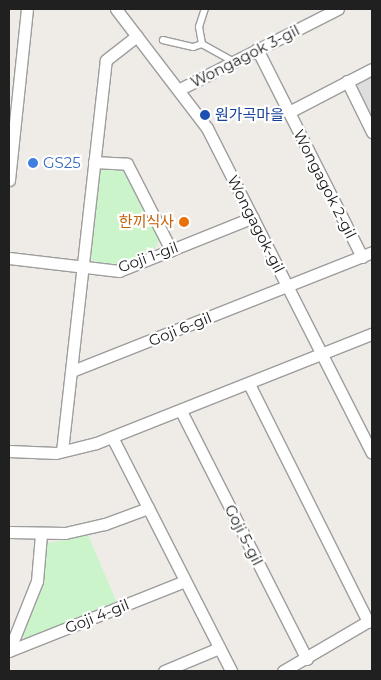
<!DOCTYPE html>
<meta charset="utf-8">
<style>
body{margin:0}
#map{position:relative;width:381px;height:680px;overflow:hidden;background:#efece7;font-family:Montserrat,"Noto Sans KR",sans-serif}
div>[style]{position:absolute}
.residential>*{inset:0;background:#dedddd}
.park>*{inset:0;background:#cbf4ca}
.roads{filter:drop-shadow(1px 0 #9d9d9d) drop-shadow(-1px 0 #9d9d9d) drop-shadow(0 1px #9d9d9d) drop-shadow(0 -1px #9d9d9d)}
.lane>*{height:5.5px;margin:-2.75px;padding:0 2.75px;transform-origin:2.75px;border-radius:2.75px;background:#fff}
.street>*{height:11px;margin:-5.5px;padding:0 5.5px;transform-origin:5.5px;border-radius:5.5px;background:#fff}
.dots>*{width:14px;height:14px;translate:-50% -50%;box-sizing:border-box;border:2px solid #fff;border-radius:50%}
span{translate:-50% -50%;white-space:nowrap;text-align:center;line-height:1.15;-webkit-text-stroke:4.5px #fff;paint-order:stroke}
.street-label{font-size:15px;color:#202020}
.transit-label{font-size:15px;color:#164399}
.left{translate:0 -50%;text-align:left}
.shop-label{font-size:15px;color:#366cbe}
.food-label{font-size:15px;color:#c56008}
.right{translate:-100% -50%;text-align:right}
.frame{position:absolute;inset:0;border:10px solid #202020;pointer-events:none}
</style>
<div id="map">
<div class="residential">
<i style="clip-path:polygon(372px 75px,372px 123px,355px 89px,358px 82px)"></i>
</div>
<div class="park">
<i style="clip-path:polygon(99px 167px,125px 171px,159px 240px,155px 249px,118px 264px,94px 262px,88px 254px)"></i>
<i style="clip-path:polygon(88px 535px,117px 603px,26px 639px,20px 633px,44px 544px)"></i>
</div>
<div class="roads">
<div class="lane">
<i style="left:163px;top:40px;width:31px;rotate:13deg"></i>
<i style="left:193px;top:47px;width:9px;rotate:-18deg"></i>
<i style="left:202px;top:44px;width:17px;rotate:-100deg"></i>
<i style="left:199px;top:27px;width:19px;rotate:-72deg"></i>
<i style="left:202px;top:44px;width:35px;rotate:29deg"></i>
</div>
<div class="street">
<i style="left:116px;top:9px;width:150px;rotate:52.6deg"></i>
<i style="left:207px;top:128px;width:364px;rotate:63.1deg"></i>
<i style="left:257px;top:49px;width:233px;rotate:63.2deg"></i>
<i style="left:347px;top:81px;width:57px;rotate:63.9deg"></i>
<i style="left:180px;top:89px;width:177px;rotate:-26.9deg"></i>
<i style="left:289px;top:112px;width:93px;rotate:-27.4deg"></i>
<i style="left:94px;top:162px;width:33px;rotate:3deg"></i>
<i style="left:127px;top:164px;width:97px;rotate:62.9deg"></i>
<i style="left:9px;top:180px;width:172px;rotate:-84deg"></i>
<i style="left:9px;top:258px;width:111px;rotate:6.7deg"></i>
<i style="left:119px;top:271px;width:144px;rotate:-21.9deg"></i>
<i style="left:72px;top:371px;width:323px;rotate:-21.6deg"></i>
<i style="left:249px;top:384px;width:266px;rotate:63.4deg"></i>
<i style="left:181px;top:411px;width:278px;rotate:63.1deg"></i>
<i style="left:112px;top:437px;width:263px;rotate:63deg"></i>
<i style="left:9px;top:451px;width:47px;rotate:2.4deg"></i>
<i style="left:56px;top:453px;width:41px;rotate:-14deg"></i>
<i style="left:96px;top:443px;width:297px;rotate:-21.6deg"></i>
<i style="left:62px;top:451px;width:393px;rotate:-83.6deg"></i>
<i style="left:106px;top:60px;width:39px;rotate:-38deg"></i>
<i style="left:9px;top:532px;width:56px;rotate:1deg"></i>
<i style="left:65px;top:533px;width:41px;rotate:-12.7deg"></i>
<i style="left:105px;top:524px;width:46px;rotate:-20.4deg"></i>
<i style="left:9px;top:651px;width:189px;rotate:-21.7deg"></i>
<i style="left:9px;top:651px;width:75px;rotate:-68.2deg"></i>
<i style="left:37px;top:581px;width:47px;rotate:-85.1deg"></i>
<i style="left:164px;top:671px;width:60px;rotate:-22.7deg"></i>
<i style="left:283px;top:671px;width:103px;rotate:-30.3deg"></i>
</div>
</div>
<div class="dots">
<i style="left:205px;top:115px;background:#1a4fb4"></i>
<i style="left:33px;top:163px;background:#3f7fe0"></i>
<i style="left:184px;top:222px;background:#e8710a"></i>
</div>
<div class="street-label">
<span style="left:245px;top:56px;rotate:-27deg">Wongagok 3-gil</span>
<span style="left:325px;top:184px;rotate:63deg">Wongagok 2-gil</span>
<span style="left:256px;top:224px;rotate:63deg">Wongagok-gil</span>
<span style="left:148px;top:257px;rotate:-20deg">Goji 1-gil</span>
<span style="left:180px;top:329px;rotate:-22deg">Goji 6-gil</span>
<span style="left:244px;top:535px;rotate:63deg">Goji 5-gil</span>
<span style="left:97px;top:616px;rotate:-22deg">Goji 4-gil</span>
</div>
<div class="transit-label">
<span class="left" style="left:215px;top:115px">원가곡마을</span>
</div>
<div class="shop-label">
<span class="left" style="left:43px;top:163px">GS25</span>
</div>
<div class="food-label">
<span class="right" style="left:174px;top:222px">한끼식사</span>
</div>
<div class="frame"></div>
</div>
